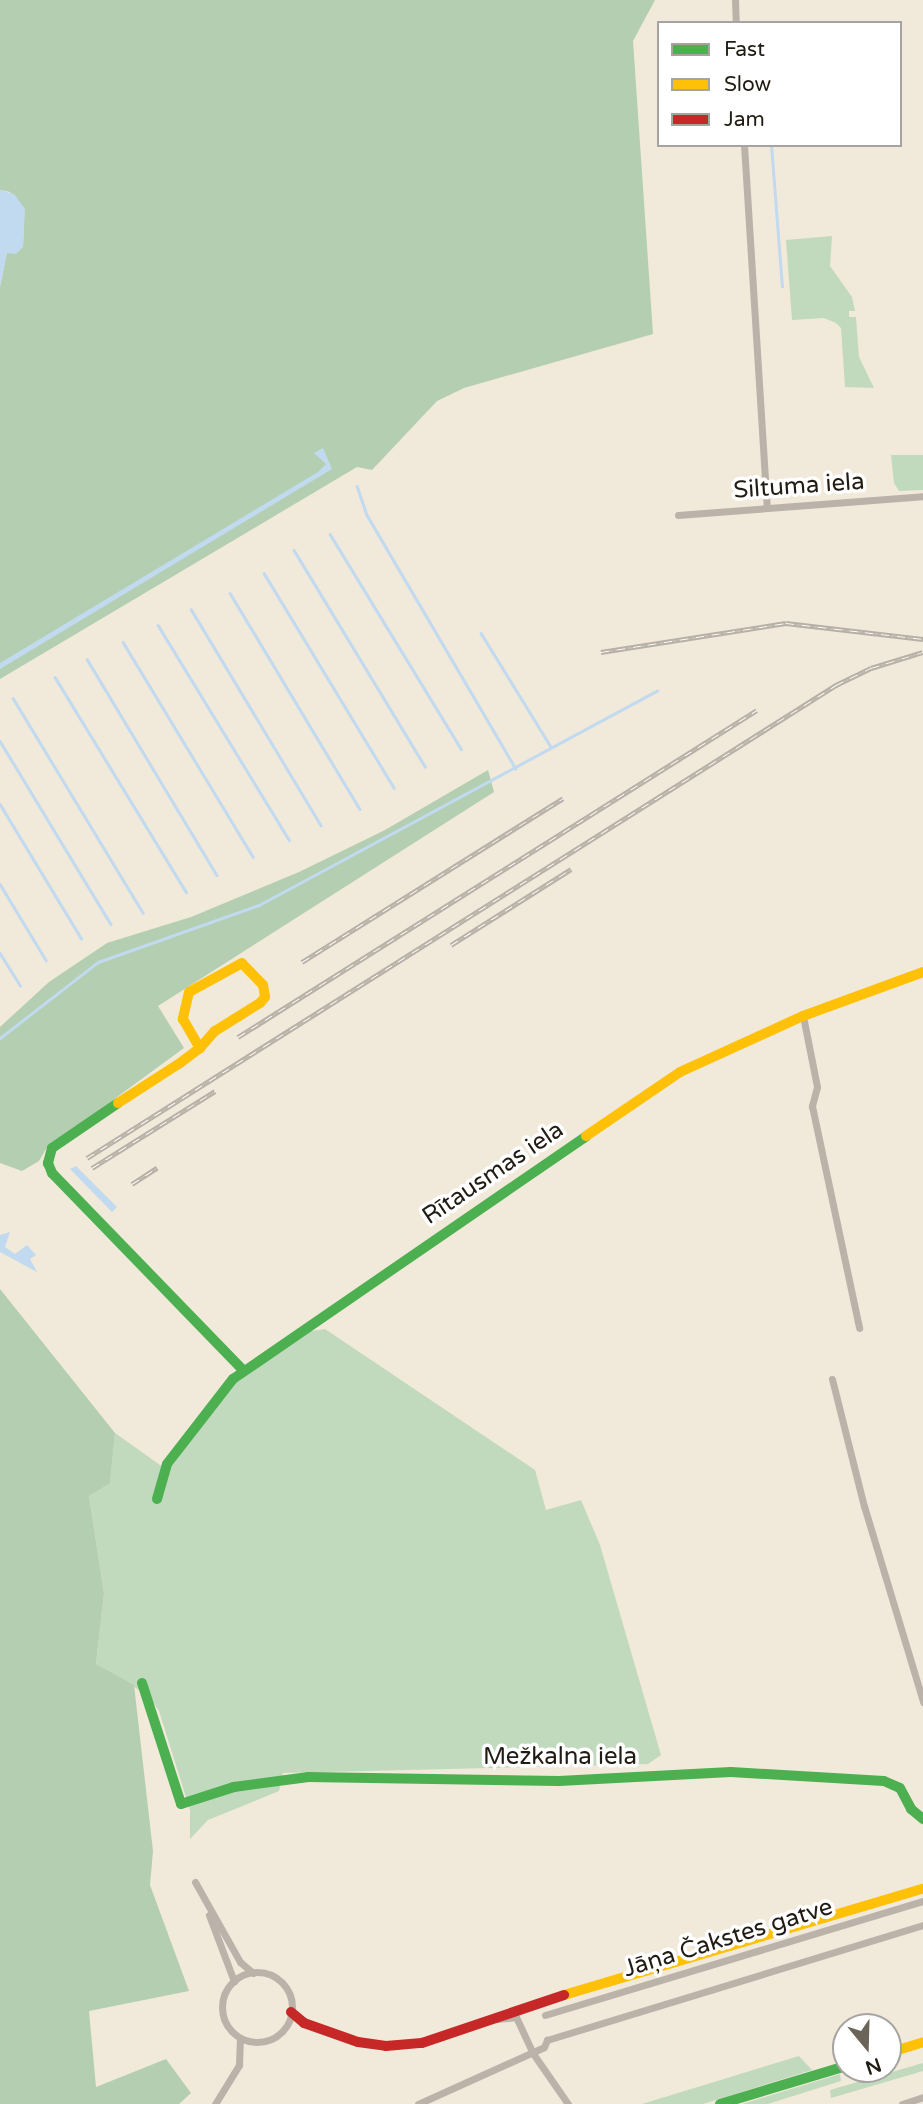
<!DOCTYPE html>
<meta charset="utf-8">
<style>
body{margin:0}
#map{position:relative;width:923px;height:2104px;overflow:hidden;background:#f1e9da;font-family:"Varela Round",sans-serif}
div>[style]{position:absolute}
.green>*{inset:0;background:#c1dabe}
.forest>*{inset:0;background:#b3ceb1}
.water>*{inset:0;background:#c1daef}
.stream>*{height:2.5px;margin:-1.25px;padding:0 1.25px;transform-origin:1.25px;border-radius:1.25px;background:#c1daef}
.street>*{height:7px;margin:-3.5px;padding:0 3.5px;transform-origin:3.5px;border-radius:3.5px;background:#bbb3aa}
.street>.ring{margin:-3.5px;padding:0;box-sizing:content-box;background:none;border:7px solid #bbb3aa;border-radius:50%}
.fast>*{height:10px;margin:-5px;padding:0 5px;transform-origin:5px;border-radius:5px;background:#4caf50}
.slow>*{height:10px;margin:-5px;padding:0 5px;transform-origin:5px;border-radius:5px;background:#ffc107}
.jam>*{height:10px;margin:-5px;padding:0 5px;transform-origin:5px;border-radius:5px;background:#c62828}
.rail>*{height:5px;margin-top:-2.5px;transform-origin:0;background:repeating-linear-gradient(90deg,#fff 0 8px,#b6b0a7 0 16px);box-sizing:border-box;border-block:2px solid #b6b0a7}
span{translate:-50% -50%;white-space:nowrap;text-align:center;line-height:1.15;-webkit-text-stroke:7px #fff;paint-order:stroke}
.street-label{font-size:24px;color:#211c13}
.legend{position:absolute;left:657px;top:21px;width:245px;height:126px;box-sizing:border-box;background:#fff;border:2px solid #a6a4a1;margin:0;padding:9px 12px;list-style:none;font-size:21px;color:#211c13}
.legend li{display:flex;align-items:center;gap:14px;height:35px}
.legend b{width:35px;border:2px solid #a6a4a1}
.north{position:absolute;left:832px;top:2013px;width:70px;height:70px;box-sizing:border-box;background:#fff;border:2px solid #a6a4a1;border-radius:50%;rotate:161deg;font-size:19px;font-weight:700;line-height:28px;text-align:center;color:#211c13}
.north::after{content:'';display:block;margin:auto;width:24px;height:32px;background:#6a6459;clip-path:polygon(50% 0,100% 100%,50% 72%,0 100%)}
</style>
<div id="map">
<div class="green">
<i style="clip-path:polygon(832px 236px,830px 266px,852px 297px,855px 311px,849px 311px,849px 317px,856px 317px,859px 357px,874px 388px,845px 387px,841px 328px,836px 323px,824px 318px,792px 320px,786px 240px)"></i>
<i style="clip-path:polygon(891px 455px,923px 455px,923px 490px,899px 491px,894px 483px)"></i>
<i style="clip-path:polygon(325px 1329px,535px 1470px,546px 1510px,581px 1500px,600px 1545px,661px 1755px,648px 1764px,283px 1773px,279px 1791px,208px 1820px,190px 1839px,190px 1810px,159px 1711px,149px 1696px,96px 1664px,104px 1593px,89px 1496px,110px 1482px,115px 1433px,160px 1465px,172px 1466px,233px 1383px,311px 1331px)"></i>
<i style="clip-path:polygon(799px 2056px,812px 2070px,703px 2104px,642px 2104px)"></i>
<i style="clip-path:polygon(923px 2063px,923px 2071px,831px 2098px,830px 2090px)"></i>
<i style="clip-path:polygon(840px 2074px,841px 2081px,768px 2104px,742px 2104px)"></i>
</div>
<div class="forest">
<i style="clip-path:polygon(0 0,655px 0,633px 41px,653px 334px,464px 388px,437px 401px,372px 470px,357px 467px,0 679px,0 287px,7px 252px,23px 247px,24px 216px,10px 192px,0 190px)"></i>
<i style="clip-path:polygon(488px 770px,494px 792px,158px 1006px,184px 1048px,46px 1149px,39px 1161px,22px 1171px,0 1163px,0 1027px,49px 982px,107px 943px,191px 917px,299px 872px,385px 830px)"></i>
<i style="clip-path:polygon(0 1289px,115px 1433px,110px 1483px,89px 1496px,104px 1593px,96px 1664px,134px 1685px,153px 1851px,150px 1885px,189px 1991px,89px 2011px,96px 2087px,166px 2059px,191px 2093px,179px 2104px,0 2104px)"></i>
</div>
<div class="water">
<i style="clip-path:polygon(770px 145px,773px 145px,784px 288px,781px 288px)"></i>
<i style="clip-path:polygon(0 190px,14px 194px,25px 209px,23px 247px,16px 254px,7px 253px,0 287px)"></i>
<i style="clip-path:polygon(323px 448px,332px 469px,0 669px,0 663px,318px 472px,326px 464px,314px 453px)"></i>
<i style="clip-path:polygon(76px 1166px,117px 1207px,112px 1212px,70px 1169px)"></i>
<i style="clip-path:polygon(10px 1232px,5px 1247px,15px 1254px,27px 1245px,36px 1255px,30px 1259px,37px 1272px,0 1252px,0 1235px)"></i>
</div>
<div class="stream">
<i style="left:357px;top:486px;width:31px;rotate:71deg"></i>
<i style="left:367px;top:515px;width:294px;rotate:59.6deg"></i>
<i style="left:330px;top:534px;width:252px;rotate:58.6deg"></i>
<i style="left:294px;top:550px;width:253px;rotate:58.8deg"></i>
<i style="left:264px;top:573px;width:251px;rotate:58.8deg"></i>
<i style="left:230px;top:593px;width:252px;rotate:59deg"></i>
<i style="left:191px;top:609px;width:252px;rotate:59deg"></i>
<i style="left:158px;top:625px;width:252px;rotate:58.6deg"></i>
<i style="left:481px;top:633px;width:134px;rotate:58.4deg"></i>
<i style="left:123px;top:642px;width:251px;rotate:58.8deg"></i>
<i style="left:87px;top:659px;width:252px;rotate:59deg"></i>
<i style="left:55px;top:677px;width:252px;rotate:58.6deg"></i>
<i style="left:13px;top:698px;width:251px;rotate:58.8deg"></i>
<i style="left:0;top:741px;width:214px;rotate:58.8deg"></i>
<i style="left:0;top:804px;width:157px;rotate:58.8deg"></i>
<i style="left:0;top:884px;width:89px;rotate:58.8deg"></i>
<i style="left:0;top:953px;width:38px;rotate:58deg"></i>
<i style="left:0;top:1038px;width:124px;rotate:-37.8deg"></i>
<i style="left:98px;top:962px;width:171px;rotate:-19.5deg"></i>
<i style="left:259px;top:905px;width:452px;rotate:-28.3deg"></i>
</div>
<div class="street">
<i style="left:735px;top:0;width:23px;rotate:88deg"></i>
<i style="left:744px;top:145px;width:363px;rotate:86.4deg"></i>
<i style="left:678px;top:515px;width:246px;rotate:-4.4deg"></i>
<i style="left:803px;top:1016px;width:72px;rotate:78.8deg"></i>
<i style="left:817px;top:1087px;width:20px;rotate:105deg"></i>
<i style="left:812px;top:1106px;width:227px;rotate:78deg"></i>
<i style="left:832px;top:1379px;width:131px;rotate:75.9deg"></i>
<i style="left:864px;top:1506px;width:205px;rotate:73.2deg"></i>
<i style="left:195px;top:1882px;width:92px;rotate:60.6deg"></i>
<i style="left:240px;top:1962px;width:17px;rotate:40deg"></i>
<i style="left:209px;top:1915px;width:71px;rotate:69.3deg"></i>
<i class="ring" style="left:222px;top:1972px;width:63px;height:63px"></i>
<i style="left:545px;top:2015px;width:395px;rotate:-16.8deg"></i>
<i style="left:497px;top:2019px;width:19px;rotate:-6deg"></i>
<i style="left:516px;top:2017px;width:38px;rotate:65deg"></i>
<i style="left:532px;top:2052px;width:63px;rotate:55.3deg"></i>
<i style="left:215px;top:2104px;width:46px;rotate:-58.4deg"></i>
<i style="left:239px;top:2065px;width:27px;rotate:-88deg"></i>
<i style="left:418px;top:2104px;width:138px;rotate:-24.3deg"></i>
<i style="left:544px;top:2047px;width:8px;rotate:-67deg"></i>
<i style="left:547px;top:2040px;width:393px;rotate:-17deg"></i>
<i style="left:902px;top:2104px;width:22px;rotate:-18deg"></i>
</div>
<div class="fast">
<i style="left:118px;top:1103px;width:80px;rotate:145.7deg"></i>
<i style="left:52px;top:1148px;width:16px;rotate:105deg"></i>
<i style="left:48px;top:1163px;width:11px;rotate:68deg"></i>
<i style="left:52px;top:1173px;width:274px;rotate:45.9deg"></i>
<i style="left:157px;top:1499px;width:36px;rotate:-74deg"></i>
<i style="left:167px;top:1464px;width:108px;rotate:-52.2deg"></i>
<i style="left:233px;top:1379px;width:429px;rotate:-34.5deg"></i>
<i style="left:142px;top:1683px;width:127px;rotate:72.1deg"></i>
<i style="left:181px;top:1804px;width:56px;rotate:-17.8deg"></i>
<i style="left:234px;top:1787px;width:75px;rotate:-7.7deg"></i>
<i style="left:308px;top:1777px;width:251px;rotate:0.9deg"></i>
<i style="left:559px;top:1781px;width:172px;rotate:-3deg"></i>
<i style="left:731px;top:1772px;width:153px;rotate:3.4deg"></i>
<i style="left:884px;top:1781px;width:17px;rotate:24deg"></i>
<i style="left:900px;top:1788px;width:24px;rotate:62deg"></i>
<i style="left:911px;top:1809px;width:16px;rotate:40deg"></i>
<i style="left:720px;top:2104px;width:132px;rotate:-16.8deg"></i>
</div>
<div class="slow">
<i style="left:118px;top:1103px;width:74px;rotate:-32.8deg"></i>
<i style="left:180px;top:1063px;width:25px;rotate:-37deg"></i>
<i style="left:200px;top:1048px;width:23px;rotate:-49deg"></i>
<i style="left:215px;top:1031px;width:53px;rotate:-31.9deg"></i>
<i style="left:260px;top:1003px;width:8px;rotate:-50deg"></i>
<i style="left:265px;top:997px;width:12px;rotate:-99deg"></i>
<i style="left:263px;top:985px;width:30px;rotate:-134deg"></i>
<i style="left:242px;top:963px;width:60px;rotate:151.3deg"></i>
<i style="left:189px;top:992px;width:28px;rotate:103deg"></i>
<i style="left:183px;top:1019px;width:34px;rotate:60deg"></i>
<i style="left:586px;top:1136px;width:114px;rotate:-34.2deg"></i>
<i style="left:680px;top:1072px;width:135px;rotate:-24.5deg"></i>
<i style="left:803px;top:1016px;width:128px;rotate:-20.1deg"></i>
<i style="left:564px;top:1995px;width:374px;rotate:-16.5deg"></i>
<i style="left:888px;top:2053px;width:37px;rotate:-17deg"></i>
</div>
<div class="jam">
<i style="left:291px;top:2012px;width:17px;rotate:40deg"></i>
<i style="left:304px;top:2023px;width:57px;rotate:19.4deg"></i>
<i style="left:358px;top:2042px;width:28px;rotate:8deg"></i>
<i style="left:386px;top:2046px;width:36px;rotate:-5deg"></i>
<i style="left:422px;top:2043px;width:150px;rotate:-18.7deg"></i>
</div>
<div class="rail">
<i style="left:601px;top:652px;width:187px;rotate:-8.9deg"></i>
<i style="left:786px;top:623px;width:138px;rotate:6.7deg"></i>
<i style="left:451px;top:945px;width:142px;rotate:-32.3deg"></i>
<i style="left:302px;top:962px;width:308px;rotate:-32.1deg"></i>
<i style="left:238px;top:1037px;width:613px;rotate:-32.21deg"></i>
<i style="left:87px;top:1158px;width:886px;rotate:-32.27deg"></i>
<i style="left:836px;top:685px;width:39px;rotate:-26deg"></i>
<i style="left:871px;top:668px;width:54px;rotate:-17.1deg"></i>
<i style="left:92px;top:1168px;width:145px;rotate:-32deg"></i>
<i style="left:132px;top:1184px;width:30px;rotate:-33deg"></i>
</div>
<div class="street-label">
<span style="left:799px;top:486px;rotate:-4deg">Siltuma iela</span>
<span style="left:493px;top:1173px;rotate:-34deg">Rītausmas iela</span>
<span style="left:560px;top:1757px">Mežkalna iela</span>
<span style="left:728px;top:1938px;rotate:-17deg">Jāņa Čakstes gatve</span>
</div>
<ul class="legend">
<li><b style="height:9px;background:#4caf50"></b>Fast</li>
<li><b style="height:9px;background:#ffc107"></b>Slow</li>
<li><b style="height:9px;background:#c62828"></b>Jam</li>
</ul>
<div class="north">N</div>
</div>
